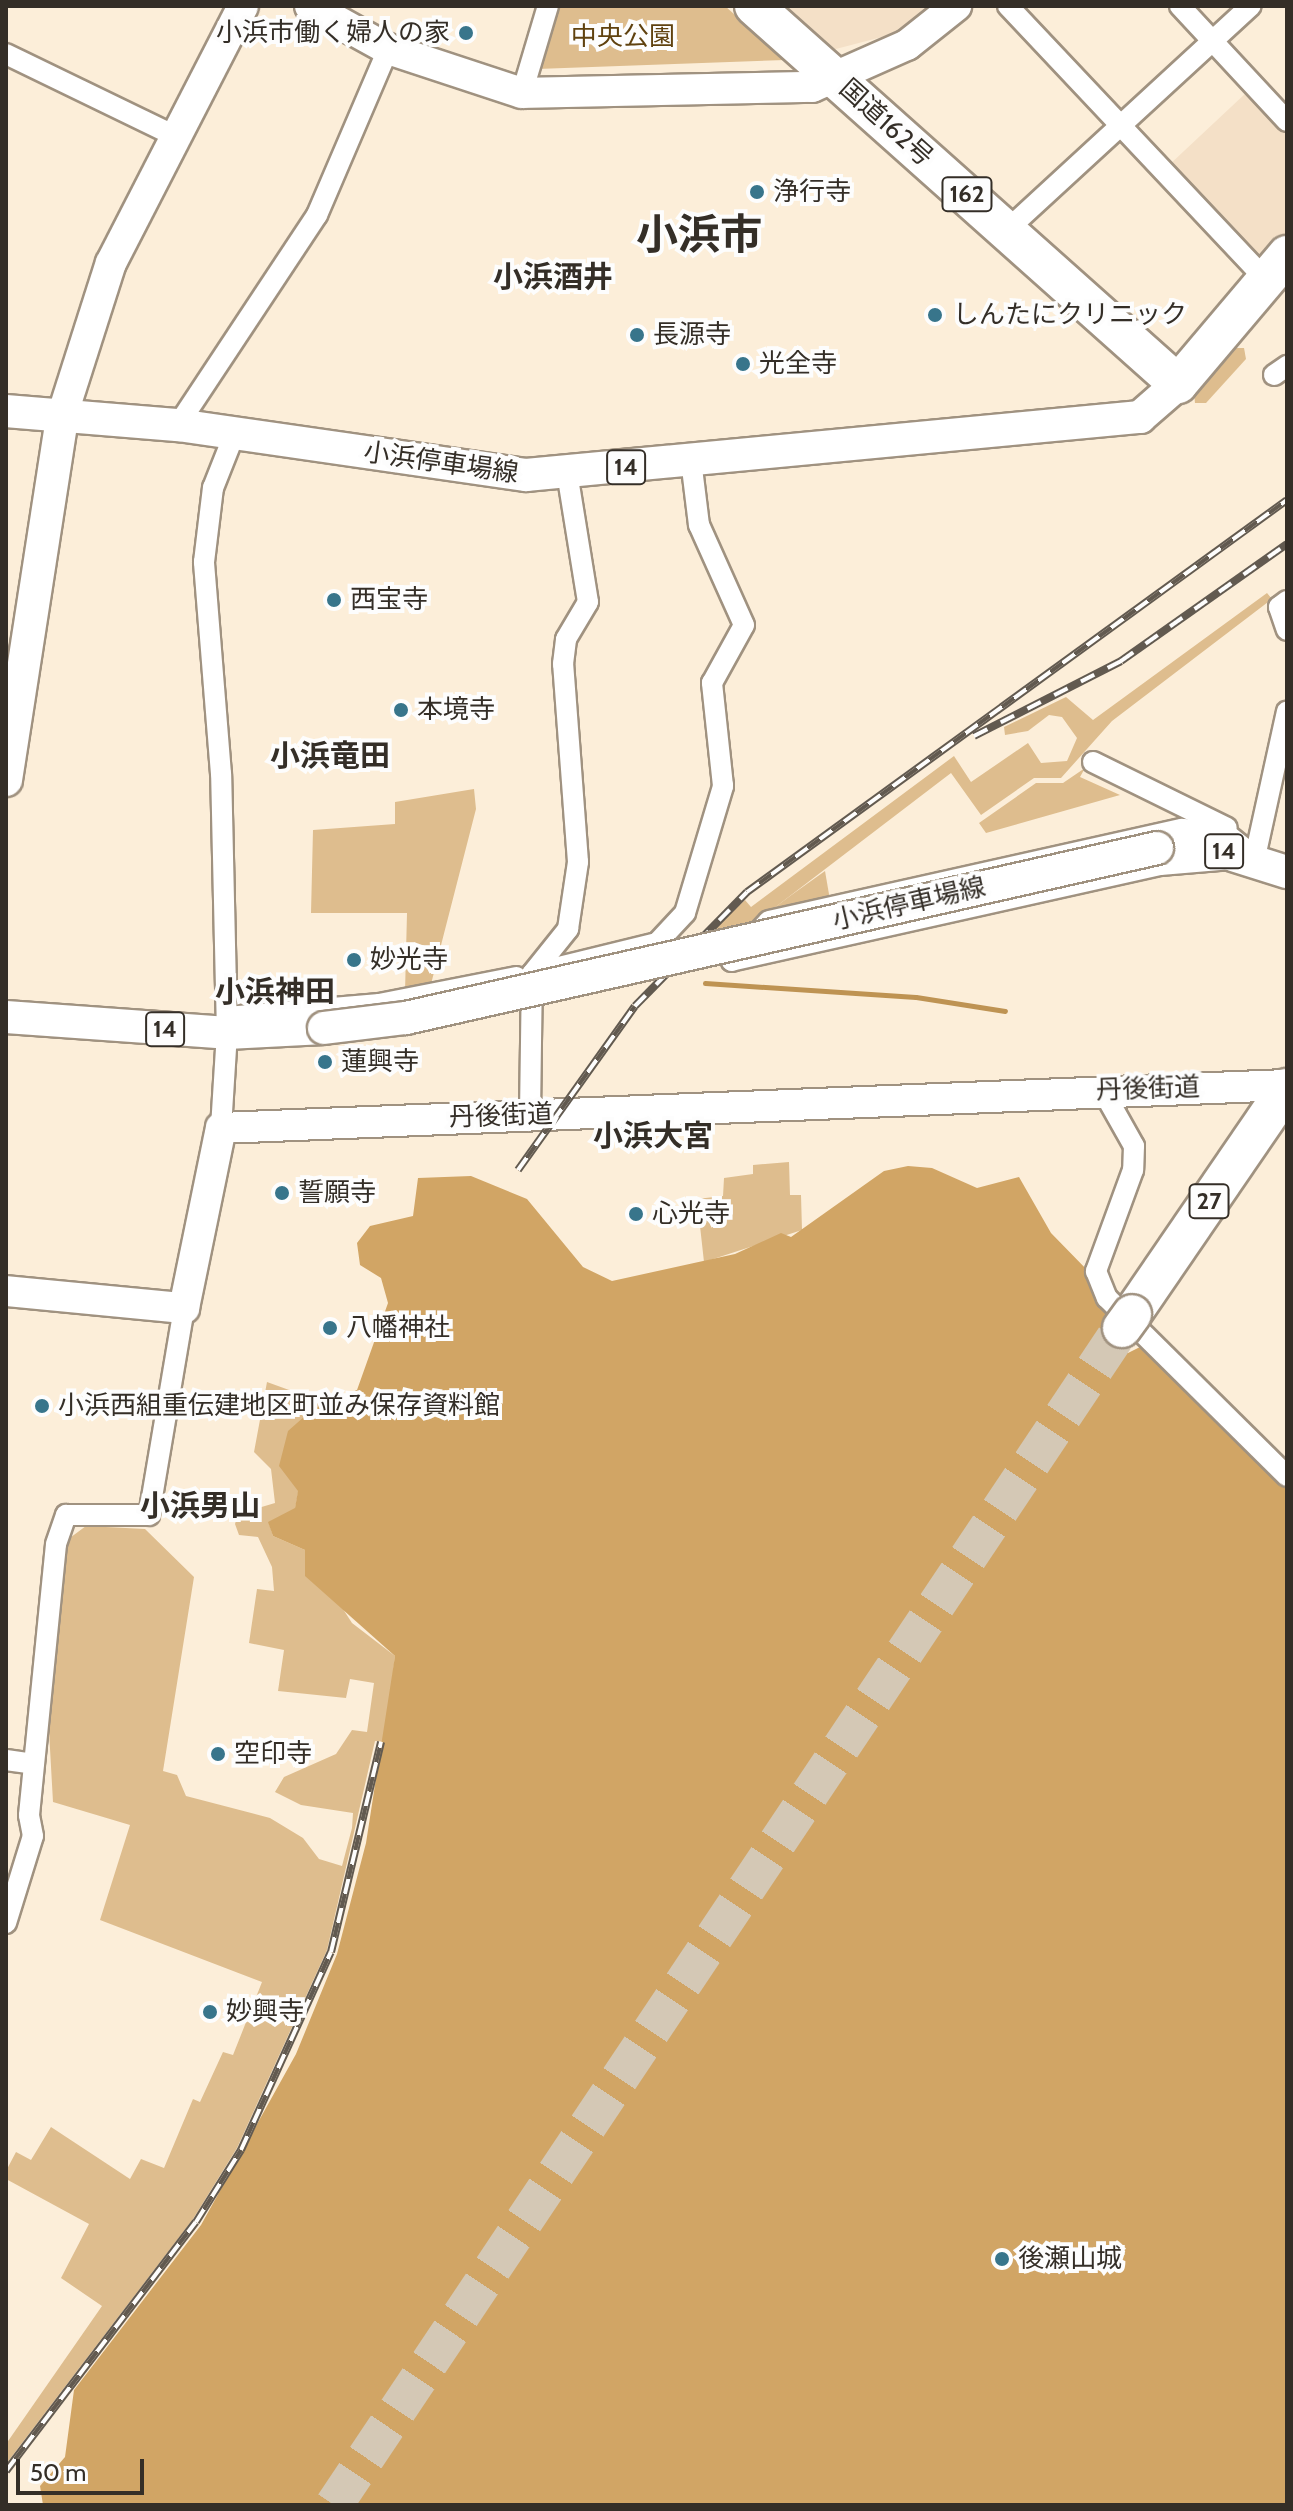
<!DOCTYPE html>
<meta charset="utf-8">
<style>
body{margin:0}
#map{position:relative;width:1293px;height:2511px;overflow:hidden;background:#fceed9;font-family:Cabin,"Noto Sans JP",sans-serif}
div>[style]{position:absolute}
.built>*{inset:0;background:#f4e0c7}
.green>*{inset:0;background:#debd8e}
.forest>*{inset:0;background:#d1a565}
.stream>*{height:5px;margin:-2.5px;padding:0 2.5px;transform-origin:2.5px;border-radius:2.5px;background:#be9353}
.highway-tunnel>*{height:38px;margin-top:-19px;transform-origin:0;background:repeating-linear-gradient(90deg,#d4c8b5 0 38px,transparent 0 57px)}
.roads{filter:drop-shadow(2px 0 #a09280) drop-shadow(-2px 0 #a09280) drop-shadow(0 2px #a09280) drop-shadow(0 -2px #a09280)}
.street>*{height:20px;margin:-10px;padding:0 10px;transform-origin:10px;border-radius:10px;background:#fff}
.secondary>*{height:30px;margin:-15px;padding:0 15px;transform-origin:15px;border-radius:15px;background:#fff}
.primary>*{height:32px;margin:-16px;padding:0 16px;transform-origin:16px;border-radius:16px;background:#fff}
.highway>*{height:38px;margin:-19px;padding:0 19px;transform-origin:19px;border-radius:19px;background:#fff}
.rail>*{height:8px;margin-top:-4px;transform-origin:0;background:repeating-linear-gradient(90deg,#fdfdfd 0 15px,#625a50 0 30px);box-sizing:border-box;border-block:2px solid #625a50}
.bridges{filter:drop-shadow(2px 0 #a09280) drop-shadow(-2px 0 #a09280) drop-shadow(0 2px #a09280) drop-shadow(0 -2px #a09280)}
.primary-bridge>*{height:32px;margin:-16px;padding:0 16px;transform-origin:16px;border-radius:16px;background:#fff}
.highway-bridge>*{height:38px;margin:-19px;padding:0 19px;transform-origin:19px;border-radius:19px;background:#fff}
.dots>*{width:22px;height:22px;translate:-50% -50%;box-sizing:border-box;border:4px solid #fdfdfd;border-radius:50%}
span{translate:-50% -50%;white-space:nowrap;text-align:center;line-height:1.15;-webkit-text-stroke:8px #fdfdfd;paint-order:stroke}
.shield-label span{padding:2px 6px;background:#fdfdfd;border:2px solid;border-radius:6px;-webkit-text-stroke-width:0}
.shield-label{font-size:24px;color:#342e27;font-weight:700}
.poi-label{font-size:26px;color:#342e27}
.right{translate:-100% -50%;text-align:right}
.left{translate:0 -50%;text-align:left}
.park-label{font-size:26px;color:#60420f}
.street-label{font-size:26px;color:#342e27}
.quarter-label{font-size:30px;color:#342e27;font-weight:700}
.town-label{font-size:42px;color:#342e27;font-weight:700}
.frame{position:absolute;inset:0;border:8px solid #342e27;pointer-events:none}
.scale{position:absolute;left:16px;top:2459px;width:128px;height:36px;box-sizing:border-box;border:4px solid #342e27;border-top:0;padding-left:10px;font-size:24px;line-height:28px;white-space:nowrap;color:#342e27;-webkit-text-stroke:6px #fdfdfd;paint-order:stroke}
</style>
<div id="map">
<div class="built">
<i style="clip-path:polygon(783px 6px,931px 6px,901px 32px,832px 50px)"></i>
<i style="clip-path:polygon(1247px 92px,1287px 135px,1287px 234px,1258px 263px,1168px 166px)"></i>
</div>
<div class="green">
<i style="clip-path:polygon(556px 6px,725px 6px,785px 60px,537px 69px)"></i>
<i style="clip-path:polygon(1234px 348px,1244px 348px,1246px 359px,1206px 403px,1195px 403px,1194px 393px)"></i>
<i style="clip-path:polygon(1267px 593px,1272px 599px,1112px 721px,1061px 778px,1034px 778px,981px 815px,951px 773px,753px 924px,709px 933px,745px 900px,751px 907px,954px 756px,971px 782px,1028px 743px,1041px 763px,1067px 761px,1077px 738px,1062px 717px,1049px 715px,1028px 731px,1005px 735px,1004px 727px,1066px 697px,1093px 720px)"></i>
<i style="clip-path:polygon(1085px 768px,1080px 777px,1120px 795px,986px 833px,979px 823px,1036px 783px,1063px 783px)"></i>
<i style="clip-path:polygon(474px 789px,476px 809px,430px 988px,405px 992px,407px 913px,311px 913px,313px 830px,395px 824px,395px 802px)"></i>
<i style="clip-path:polygon(825px 871px,830px 900px,766px 914px,790px 896px)"></i>
<i style="clip-path:polygon(789px 1162px,790px 1195px,801px 1195px,802px 1230px,704px 1262px,697px 1199px,723px 1196px,724px 1178px,753px 1174px,753px 1165px)"></i>
<i style="clip-path:polygon(267px 1382px,325px 1403px,314px 1408px,295px 1509px,269px 1523px,273px 1536px,305px 1550px,352px 1623px,395px 1656px,385px 1742px,375px 1741px,327px 1950px,237px 2148px,193px 2219px,6px 2464px,6px 2444px,102px 2306px,61px 2278px,89px 2224px,6px 2179px,6px 2171px,16px 2152px,31px 2160px,51px 2127px,130px 2179px,141px 2159px,164px 2168px,193px 2099px,200px 2102px,223px 2052px,233px 2055px,262px 1982px,100px 1920px,130px 1825px,53px 1802px,48px 1713px,63px 1543px,86px 1526px,145px 1529px,194px 1577px,163px 1771px,177px 1775px,186px 1796px,270px 1818px,303px 1838px,319px 1859px,342px 1866px,352px 1828px,353px 1813px,301px 1805px,275px 1792px,284px 1777px,336px 1754px,352px 1730px,367px 1732px,374px 1683px,350px 1679px,346px 1698px,278px 1691px,284px 1650px,249px 1643px,257px 1589px,274px 1591px,272px 1567px,258px 1537px,239px 1535px,235px 1524px,238px 1514px,275px 1503px,271px 1469px,254px 1452px)"></i>
</div>
<div class="forest">
<i style="clip-path:polygon(908px 1166px,932px 1168px,977px 1188px,1019px 1177px,1051px 1233px,1091px 1274px,1108px 1310px,1101px 1334px,1128px 1353px,1140px 1347px,1287px 1487px,1287px 2505px,43px 2505px,40px 2486px,65px 2457px,74px 2390px,201px 2225px,296px 2054px,337px 1954px,366px 1843px,395px 1656px,305px 1576px,305px 1550px,273px 1536px,268px 1522px,295px 1508px,298px 1491px,279px 1466px,288px 1431px,314px 1408px,357px 1390px,388px 1303px,381px 1278px,360px 1265px,357px 1243px,370px 1226px,413px 1216px,418px 1178px,471px 1176px,527px 1199px,583px 1267px,612px 1281px,735px 1254px,781px 1233px,791px 1237px,884px 1171px)"></i>
</div>
<div class="stream">
<i style="left:705px;top:983px;width:211px;rotate:3.8deg"></i>
<i style="left:916px;top:997px;width:90px;rotate:8.9deg"></i>
</div>
<div class="highway-tunnel">
<i style="left:334px;top:2505px;width:1404px;rotate:-56.21deg"></i>
</div>
<div class="roads">
<div class="street">
<i style="left:1008px;top:6px;width:376px;rotate:46.7deg"></i>
<i style="left:1180px;top:6px;width:157px;rotate:47.1deg"></i>
<i style="left:6px;top:54px;width:186px;rotate:25.9deg"></i>
<i style="left:522px;top:93px;width:91px;rotate:-73.4deg"></i>
<i style="left:1007px;top:230px;width:331px;rotate:-42.6deg"></i>
<i style="left:1274px;top:375px;width:16px;rotate:-35deg"></i>
<i style="left:178px;top:425px;width:252px;rotate:-56.5deg"></i>
<i style="left:317px;top:215px;width:181px;rotate:-66.8deg"></i>
<i style="left:1287px;top:601px;width:10px;rotate:143deg"></i>
<i style="left:1279px;top:607px;width:24px;rotate:71deg"></i>
<i style="left:1093px;top:762px;width:149px;rotate:26.2deg"></i>
<i style="left:1182px;top:829px;width:41px;rotate:2.8deg"></i>
<i style="left:1223px;top:831px;width:41px;rotate:39.1deg"></i>
<i style="left:1255px;top:857px;width:95px;rotate:175.2deg"></i>
<i style="left:1160px;top:865px;width:439px;rotate:167.4deg"></i>
<i style="left:732px;top:961px;width:54px;rotate:-47.2deg"></i>
<i style="left:769px;top:921px;width:423px;rotate:-12.6deg"></i>
<i style="left:1255px;top:857px;width:149px;rotate:-77.6deg"></i>
<i style="left:555px;top:968px;width:105px;rotate:-13.8deg"></i>
<i style="left:657px;top:943px;width:41px;rotate:-47deg"></i>
<i style="left:685px;top:913px;width:133px;rotate:-73.3deg"></i>
<i style="left:723px;top:786px;width:104px;rotate:-96.1deg"></i>
<i style="left:712px;top:683px;width:66px;rotate:-61.1deg"></i>
<i style="left:744px;top:625px;width:110px;rotate:-114.2deg"></i>
<i style="left:699px;top:525px;width:65px;rotate:-97deg"></i>
<i style="left:227px;top:1017px;width:153px;rotate:-4.9deg"></i>
<i style="left:379px;top:1004px;width:140px;rotate:-11.1deg"></i>
<i style="left:1103px;top:1091px;width:63px;rotate:60.6deg"></i>
<i style="left:1134px;top:1146px;width:24px;rotate:92deg"></i>
<i style="left:1133px;top:1170px;width:108px;rotate:110.1deg"></i>
<i style="left:1096px;top:1271px;width:29px;rotate:68deg"></i>
<i style="left:1107px;top:1298px;width:253px;rotate:44.7deg"></i>
<i style="left:530px;top:1114px;width:140px;rotate:-89.2deg"></i>
<i style="left:532px;top:974px;width:58px;rotate:-51.3deg"></i>
<i style="left:568px;top:929px;width:68px;rotate:-81.5deg"></i>
<i style="left:578px;top:862px;width:199px;rotate:-94.3deg"></i>
<i style="left:563px;top:664px;width:25px;rotate:-83deg"></i>
<i style="left:566px;top:639px;width:43px;rotate:-59.3deg"></i>
<i style="left:588px;top:602px;width:131px;rotate:-99.2deg"></i>
<i style="left:221px;top:1128px;width:95px;rotate:-86.4deg"></i>
<i style="left:227px;top:1033px;width:259px;rotate:-91.3deg"></i>
<i style="left:221px;top:774px;width:213px;rotate:-94.6deg"></i>
<i style="left:204px;top:562px;width:75px;rotate:-83.1deg"></i>
<i style="left:213px;top:488px;width:57px;rotate:-68.4deg"></i>
<i style="left:6px;top:1760px;width:28px;rotate:8deg"></i>
<i style="left:6px;top:1923px;width:91px;rotate:-72.8deg"></i>
<i style="left:33px;top:1836px;width:21px;rotate:-101deg"></i>
<i style="left:29px;top:1815px;width:272px;rotate:-84.3deg"></i>
<i style="left:56px;top:1544px;width:31px;rotate:-71deg"></i>
<i style="left:66px;top:1515px;width:83px"></i>
<i style="left:149px;top:1515px;width:210px;rotate:-80.4deg"></i>
</div>
<div class="secondary">
<i style="left:310px;top:6px;width:89px;rotate:28.9deg"></i>
<i style="left:388px;top:49px;width:141px;rotate:18.2deg"></i>
<i style="left:522px;top:93px;width:290px;rotate:-1.2deg"></i>
<i style="left:812px;top:87px;width:104px;rotate:-23.9deg"></i>
<i style="left:907px;top:45px;width:63px;rotate:-38.5deg"></i>
<i style="left:63px;top:413px;width:157px;rotate:-72.3deg"></i>
<i style="left:111px;top:263px;width:289px;rotate:-62.8deg"></i>
<i style="left:6px;top:1291px;width:179px;rotate:5.5deg"></i>
<i style="left:184px;top:1308px;width:184px;rotate:-78.4deg"></i>
<i style="left:221px;top:1128px;width:1067px;rotate:-2.31deg"></i>
</div>
<div class="primary">
<i style="left:6px;top:411px;width:173px;rotate:4.7deg"></i>
<i style="left:178px;top:425px;width:352px;rotate:8.2deg"></i>
<i style="left:526px;top:475px;width:617px;rotate:-5.4deg"></i>
<i style="left:1140px;top:417px;width:50px;rotate:-41deg"></i>
<i style="left:6px;top:780px;width:371px;rotate:-81.2deg"></i>
<i style="left:1157px;top:848px;width:57px;rotate:1deg"></i>
<i style="left:1214px;top:849px;width:77px;rotate:17.5deg"></i>
<i style="left:6px;top:1017px;width:222px;rotate:4.1deg"></i>
<i style="left:227px;top:1033px;width:97px;rotate:-3deg"></i>
</div>
<div class="highway">
<i style="left:754px;top:6px;width:568px;rotate:41.72deg"></i>
<i style="left:1178px;top:384px;width:169px;rotate:-49.8deg"></i>
<i style="left:1132px;top:1314px;width:274px;rotate:-55.6deg"></i>
</div>
</div>
<div class="rail">
<i style="left:974px;top:736px;width:165px;rotate:-27deg"></i>
<i style="left:1121px;top:661px;width:203px;rotate:-35.2deg"></i>
<i style="left:518px;top:1170px;width:201px;rotate:-54.5deg"></i>
<i style="left:635px;top:1006px;width:160px;rotate:-45.5deg"></i>
<i style="left:747px;top:892px;width:667px;rotate:-35.98deg"></i>
<i style="left:6px;top:2471px;width:313px;rotate:-52.7deg"></i>
<i style="left:196px;top:2222px;width:85px;rotate:-58deg"></i>
<i style="left:241px;top:2150px;width:217px;rotate:-65.6deg"></i>
<i style="left:331px;top:1952px;width:216px;rotate:-76.6deg"></i>
</div>
<div class="bridges">
<div class="primary-bridge">
<i style="left:324px;top:1028px;width:83px;rotate:-7deg"></i>
<i style="left:406px;top:1018px;width:770px;rotate:-12.75deg"></i>
</div>
<div class="highway-bridge">
<i style="left:1122px;top:1328px;width:17px;rotate:-54deg"></i>
</div>
</div>
<div class="dots">
<i style="left:466px;top:33px;background:#38758b"></i>
<i style="left:757px;top:192px;background:#38758b"></i>
<i style="left:935px;top:315px;background:#38758b"></i>
<i style="left:637px;top:335px;background:#38758b"></i>
<i style="left:743px;top:364px;background:#38758b"></i>
<i style="left:334px;top:600px;background:#38758b"></i>
<i style="left:401px;top:710px;background:#38758b"></i>
<i style="left:354px;top:960px;background:#38758b"></i>
<i style="left:325px;top:1062px;background:#38758b"></i>
<i style="left:282px;top:1193px;background:#38758b"></i>
<i style="left:636px;top:1214px;background:#38758b"></i>
<i style="left:330px;top:1328px;background:#38758b"></i>
<i style="left:42px;top:1406px;background:#38758b"></i>
<i style="left:218px;top:1754px;background:#38758b"></i>
<i style="left:210px;top:2012px;background:#38758b"></i>
<i style="left:1002px;top:2259px;background:#38758b"></i>
</div>
<div class="shield-label">
<span style="left:967px;top:194px">162</span>
<span style="left:626px;top:467px">14</span>
<span style="left:1224px;top:851px">14</span>
<span style="left:165px;top:1029px">14</span>
<span style="left:1209px;top:1201px">27</span>
</div>
<div class="poi-label">
<span class="right" style="left:450px;top:33px">小浜市働く婦人の家</span>
<span class="left" style="left:773px;top:192px">浄行寺</span>
<span class="left" style="left:953px;top:315px">しんたにクリニック</span>
<span class="left" style="left:653px;top:335px">長源寺</span>
<span class="left" style="left:759px;top:364px">光全寺</span>
<span class="left" style="left:350px;top:600px">西宝寺</span>
<span class="left" style="left:417px;top:710px">本境寺</span>
<span class="left" style="left:370px;top:960px">妙光寺</span>
<span class="left" style="left:341px;top:1062px">蓮興寺</span>
<span class="left" style="left:298px;top:1193px">誓願寺</span>
<span class="left" style="left:652px;top:1214px">心光寺</span>
<span class="left" style="left:346px;top:1328px">八幡神社</span>
<span class="left" style="left:58px;top:1406px">小浜西組重伝建地区町並み保存資料館</span>
<span class="left" style="left:234px;top:1754px">空印寺</span>
<span class="left" style="left:226px;top:2012px">妙興寺</span>
<span class="left" style="left:1018px;top:2259px">後瀬山城</span>
</div>
<div class="park-label">
<span style="left:623px;top:37px">中央公園</span>
</div>
<div class="street-label">
<span style="left:886px;top:123px;rotate:42deg">国道162号</span>
<span style="left:441px;top:463px;rotate:8deg">小浜停車場線</span>
<span style="left:909px;top:904px;rotate:-13deg">小浜停車場線</span>
<span style="left:1148px;top:1089px;rotate:-2deg">丹後街道</span>
<span style="left:501px;top:1116px;rotate:-2deg">丹後街道</span>
</div>
<div class="quarter-label">
<span style="left:553px;top:277px">小浜酒井</span>
<span style="left:330px;top:756px">小浜竜田</span>
<span style="left:275px;top:992px">小浜神田</span>
<span style="left:653px;top:1136px">小浜大宮</span>
<span style="left:200px;top:1506px">小浜男山</span>
</div>
<div class="town-label">
<span style="left:699px;top:234px">小浜市</span>
</div>
<div class="frame"></div>
<div class="scale">50 m</div>
</div>
